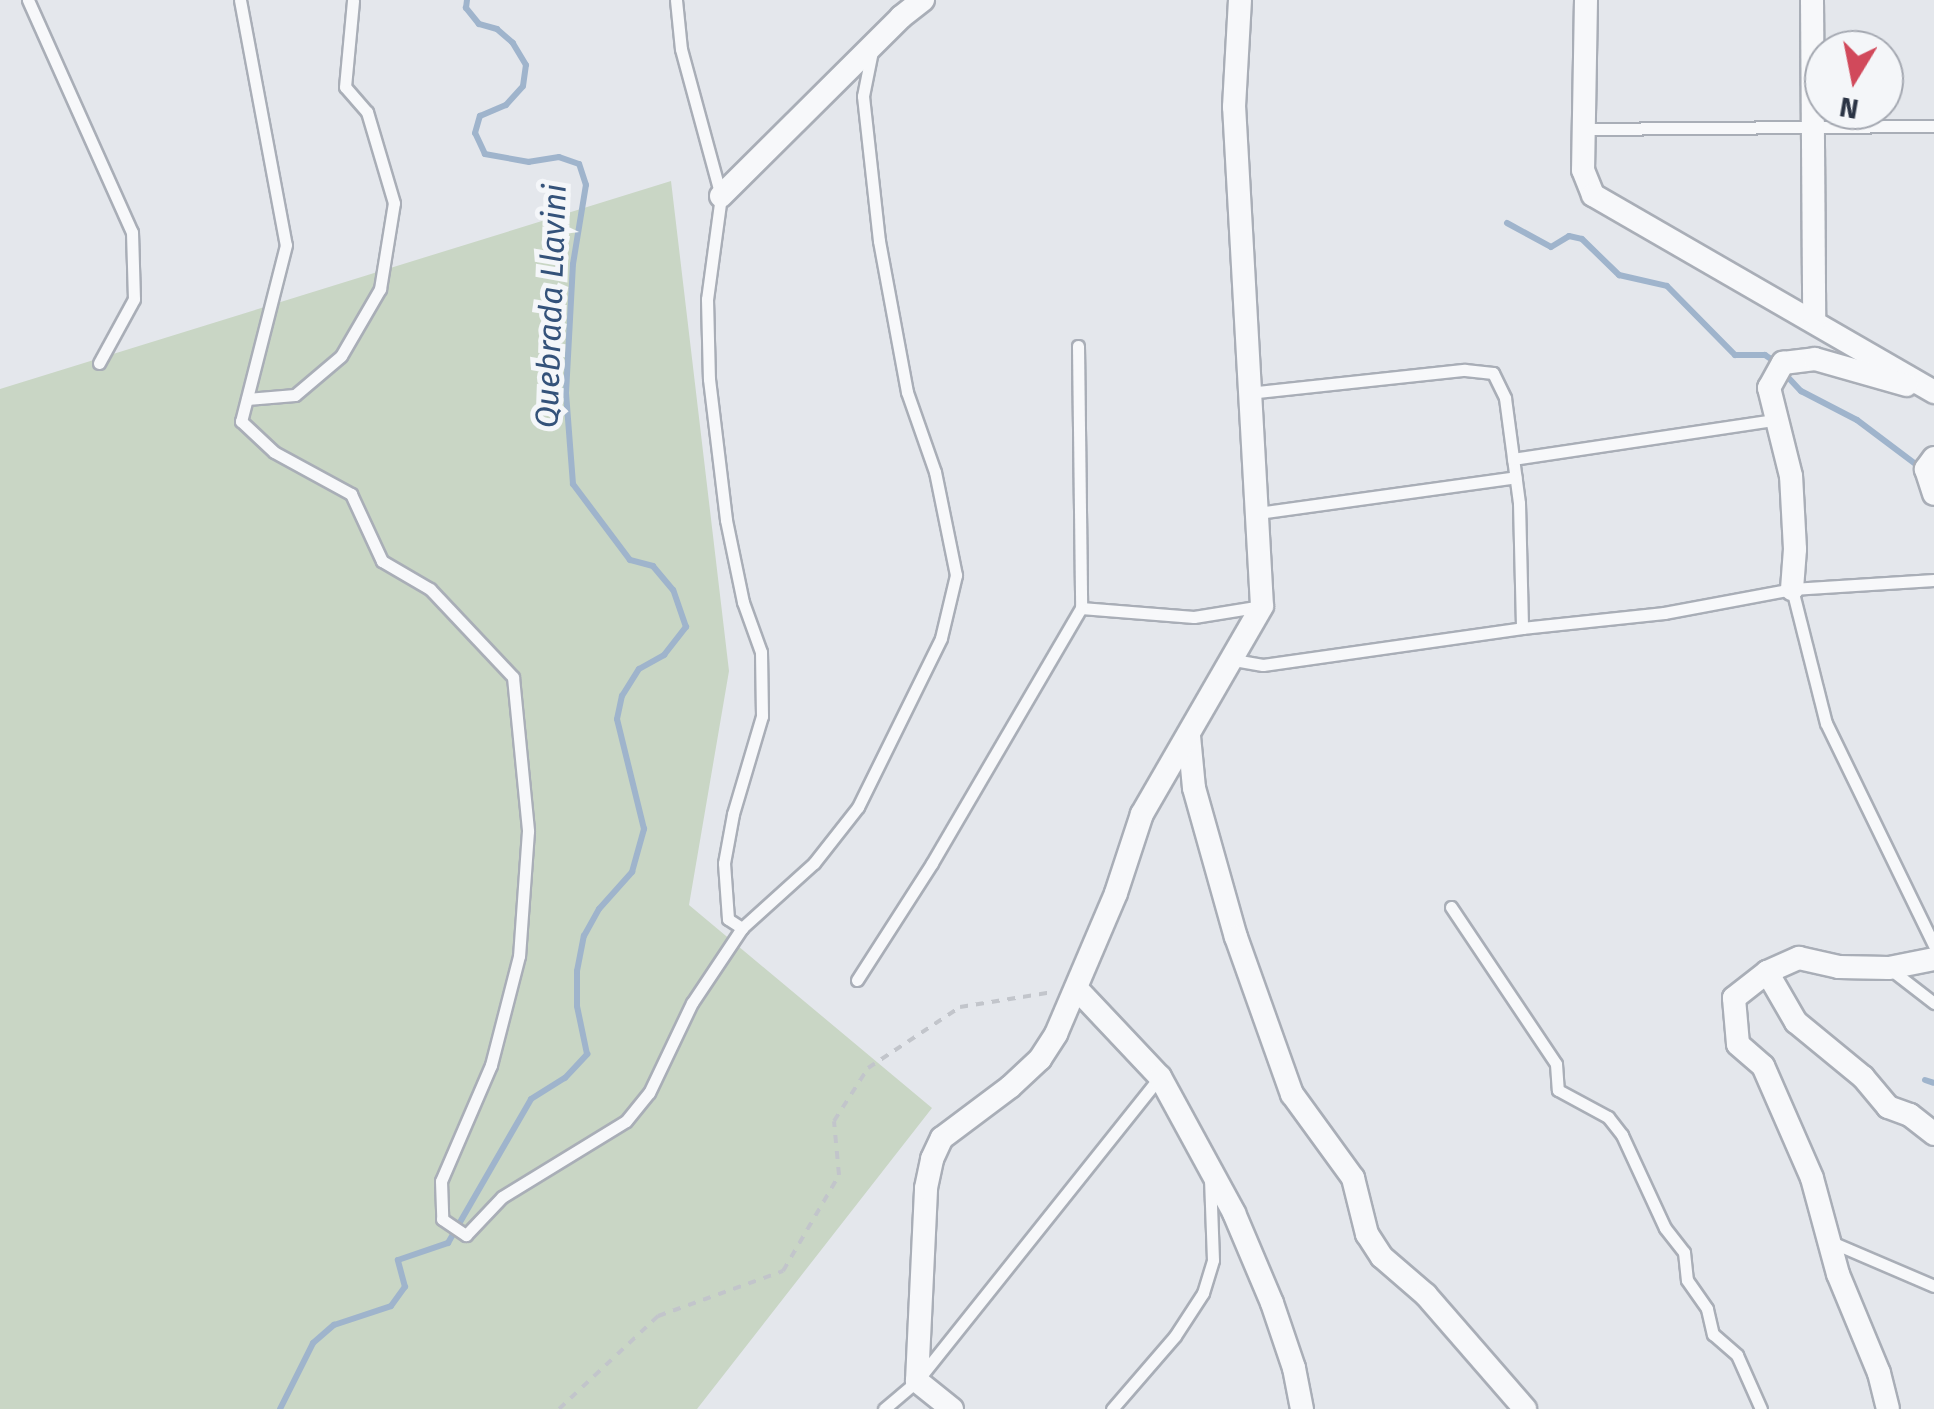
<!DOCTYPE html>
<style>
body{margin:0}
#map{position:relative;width:1934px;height:1409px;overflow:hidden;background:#e4e7ec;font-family:"Fira Sans",sans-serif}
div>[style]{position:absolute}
.green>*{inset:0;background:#c9d6c5}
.stream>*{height:6px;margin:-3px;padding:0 3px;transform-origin:3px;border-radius:3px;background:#9fb4cc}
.path>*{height:4px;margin-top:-2px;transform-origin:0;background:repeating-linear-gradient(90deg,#c2c5cb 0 8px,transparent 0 16px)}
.roads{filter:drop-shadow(2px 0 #a9aeb7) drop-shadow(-2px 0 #a9aeb7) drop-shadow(0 2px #a9aeb7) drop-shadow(0 -2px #a9aeb7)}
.lane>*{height:11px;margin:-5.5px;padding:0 5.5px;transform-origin:5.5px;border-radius:5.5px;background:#f7f8fa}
.street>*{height:22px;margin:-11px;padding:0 11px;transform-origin:11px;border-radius:11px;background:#f7f8fa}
span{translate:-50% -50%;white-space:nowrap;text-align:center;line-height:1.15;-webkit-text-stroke:10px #f4f6f9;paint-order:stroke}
.water-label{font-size:32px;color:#34527a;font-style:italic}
.north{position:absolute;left:1804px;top:30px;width:100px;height:100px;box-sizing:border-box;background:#f4f6f9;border:2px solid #a4a8b1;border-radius:50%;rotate:190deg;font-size:28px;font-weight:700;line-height:40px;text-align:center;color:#2b3445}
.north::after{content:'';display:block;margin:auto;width:35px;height:45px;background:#d1495b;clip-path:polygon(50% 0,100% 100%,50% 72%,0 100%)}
</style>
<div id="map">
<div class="green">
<i style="clip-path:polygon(671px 181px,729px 671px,689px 905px,932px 1108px,697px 1409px,0 1409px,0 389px)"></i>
</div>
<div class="stream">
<i style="left:1507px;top:223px;width:50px;rotate:28.6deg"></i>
<i style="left:1551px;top:247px;width:21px;rotate:-31deg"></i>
<i style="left:1569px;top:236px;width:13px;rotate:13deg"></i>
<i style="left:1582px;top:239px;width:52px;rotate:44.2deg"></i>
<i style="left:1619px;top:275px;width:49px;rotate:12.9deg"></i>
<i style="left:1667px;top:286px;width:97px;rotate:45.4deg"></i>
<i style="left:1735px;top:355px;width:30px"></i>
<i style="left:1765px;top:355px;width:14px;rotate:34deg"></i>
<i style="left:1784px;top:373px;width:25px;rotate:47deg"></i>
<i style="left:1801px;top:391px;width:63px;rotate:27.4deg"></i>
<i style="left:1857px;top:420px;width:80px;rotate:36.9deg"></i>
<i style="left:1925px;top:1080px;width:9px;rotate:18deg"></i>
<i style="left:280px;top:1409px;width:74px;rotate:-63.4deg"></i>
<i style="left:313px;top:1343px;width:28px;rotate:-41deg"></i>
<i style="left:334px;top:1325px;width:60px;rotate:-18.4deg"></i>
<i style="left:391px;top:1306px;width:24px;rotate:-54deg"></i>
<i style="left:405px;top:1287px;width:28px;rotate:-105deg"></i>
<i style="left:398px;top:1260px;width:53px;rotate:-18.8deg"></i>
<i style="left:448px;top:1243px;width:166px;rotate:-60deg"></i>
<i style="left:531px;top:1099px;width:40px;rotate:-32deg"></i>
<i style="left:565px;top:1078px;width:33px;rotate:-47deg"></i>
<i style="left:587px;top:1054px;width:49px;rotate:-101.8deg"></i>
<i style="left:577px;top:1006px;width:35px;rotate:-90deg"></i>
<i style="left:577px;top:971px;width:36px;rotate:-79deg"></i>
<i style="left:584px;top:936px;width:31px;rotate:-61deg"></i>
<i style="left:599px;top:909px;width:50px;rotate:-48.3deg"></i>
<i style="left:632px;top:872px;width:45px;rotate:-74.4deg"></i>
<i style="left:644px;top:829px;width:113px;rotate:-103.8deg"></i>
<i style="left:617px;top:719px;width:24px;rotate:-78deg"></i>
<i style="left:622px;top:696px;width:32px;rotate:-58deg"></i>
<i style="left:639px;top:669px;width:29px;rotate:-29deg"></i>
<i style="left:664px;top:655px;width:36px;rotate:-52deg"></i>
<i style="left:686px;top:627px;width:39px;rotate:-109deg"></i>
<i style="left:673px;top:590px;width:31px;rotate:-130deg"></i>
<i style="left:653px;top:566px;width:24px;rotate:-165deg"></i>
<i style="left:630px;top:560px;width:95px;rotate:-126.9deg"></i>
<i style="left:573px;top:484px;width:91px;rotate:-94.4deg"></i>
<i style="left:566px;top:393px;width:129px;rotate:-86.9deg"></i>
<i style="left:573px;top:264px;width:80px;rotate:-80.7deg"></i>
<i style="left:586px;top:185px;width:22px;rotate:-108deg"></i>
<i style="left:579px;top:164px;width:21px;rotate:-161deg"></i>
<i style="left:559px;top:157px;width:30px;rotate:171deg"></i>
<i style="left:529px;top:162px;width:45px;rotate:-169.7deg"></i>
<i style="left:485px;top:154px;width:23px;rotate:-115deg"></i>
<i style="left:475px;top:133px;width:18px;rotate:-74deg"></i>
<i style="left:480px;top:116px;width:28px;rotate:-23deg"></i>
<i style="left:506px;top:105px;width:25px;rotate:-48deg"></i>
<i style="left:523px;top:86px;width:21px;rotate:-82deg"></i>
<i style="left:526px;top:65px;width:26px;rotate:-121deg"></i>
<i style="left:513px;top:43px;width:21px;rotate:-139deg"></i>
<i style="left:497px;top:29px;width:19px;rotate:-164deg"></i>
<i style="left:479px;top:24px;width:21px;rotate:-129deg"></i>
<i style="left:466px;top:8px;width:8px;rotate:-83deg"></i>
</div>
<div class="path">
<i style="left:559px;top:1409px;width:136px;rotate:-43.2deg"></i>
<i style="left:658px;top:1316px;width:133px;rotate:-19.8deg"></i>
<i style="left:783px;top:1271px;width:111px;rotate:-59.7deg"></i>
<i style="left:839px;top:1175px;width:54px;rotate:-95.3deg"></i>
<i style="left:834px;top:1121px;width:63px;rotate:-57.3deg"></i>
<i style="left:868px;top:1068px;width:110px;rotate:-33.5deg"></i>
<i style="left:960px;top:1007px;width:94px;rotate:-9.2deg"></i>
</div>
<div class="roads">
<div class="lane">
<i style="left:28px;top:0;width:254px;rotate:65.9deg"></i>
<i style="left:132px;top:232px;width:67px;rotate:88.3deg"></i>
<i style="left:134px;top:299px;width:73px;rotate:118.7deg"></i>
<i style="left:240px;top:0;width:249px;rotate:79.4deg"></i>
<i style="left:286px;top:245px;width:182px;rotate:104.3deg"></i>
<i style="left:241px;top:421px;width:45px;rotate:43.2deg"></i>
<i style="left:274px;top:452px;width:88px;rotate:28.6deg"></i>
<i style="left:351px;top:494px;width:74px;rotate:65.2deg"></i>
<i style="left:382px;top:561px;width:56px;rotate:30.3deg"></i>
<i style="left:430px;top:589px;width:121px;rotate:46.7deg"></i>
<i style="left:513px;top:677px;width:155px;rotate:84.4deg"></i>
<i style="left:528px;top:831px;width:125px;rotate:94.1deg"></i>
<i style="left:519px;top:956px;width:113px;rotate:104.4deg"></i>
<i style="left:491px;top:1065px;width:126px;rotate:113.3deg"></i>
<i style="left:441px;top:1181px;width:38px;rotate:88deg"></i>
<i style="left:442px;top:1219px;width:29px;rotate:34deg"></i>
<i style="left:466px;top:1235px;width:52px;rotate:-46.5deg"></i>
<i style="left:502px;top:1197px;width:145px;rotate:-31.5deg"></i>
<i style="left:626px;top:1121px;width:36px;rotate:-51deg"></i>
<i style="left:649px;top:1093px;width:100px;rotate:-64.5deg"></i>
<i style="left:692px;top:1003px;width:90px;rotate:-56.3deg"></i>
<i style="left:742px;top:928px;width:97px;rotate:-42.1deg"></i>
<i style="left:814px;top:863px;width:71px;rotate:-51.8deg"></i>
<i style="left:858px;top:807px;width:188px;rotate:-63.8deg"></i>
<i style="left:941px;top:638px;width:65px;rotate:-76.6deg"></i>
<i style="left:956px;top:575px;width:105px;rotate:-101.5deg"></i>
<i style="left:935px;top:472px;width:85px;rotate:-109.3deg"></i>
<i style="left:907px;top:392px;width:154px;rotate:-100.5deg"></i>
<i style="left:879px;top:241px;width:146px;rotate:-96.3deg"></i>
<i style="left:863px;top:96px;width:46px;rotate:-78.7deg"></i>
<i style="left:676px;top:0;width:49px;rotate:84.2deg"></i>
<i style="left:681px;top:49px;width:152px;rotate:74.8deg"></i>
<i style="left:721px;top:196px;width:104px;rotate:97.7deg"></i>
<i style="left:707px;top:299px;width:80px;rotate:88.6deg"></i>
<i style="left:709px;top:379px;width:142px;rotate:83.1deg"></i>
<i style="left:726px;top:520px;width:84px;rotate:78.3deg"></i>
<i style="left:743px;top:602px;width:53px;rotate:70.2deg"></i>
<i style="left:761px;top:652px;width:64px;rotate:89.1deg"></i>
<i style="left:762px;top:716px;width:102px;rotate:106.5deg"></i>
<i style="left:733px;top:814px;width:50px;rotate:100.4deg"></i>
<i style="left:724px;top:863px;width:56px;rotate:85.9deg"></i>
<i style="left:728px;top:919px;width:17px;rotate:33deg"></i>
<i style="left:1584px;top:129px;width:350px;rotate:-0.5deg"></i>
<i style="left:1078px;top:346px;width:262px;rotate:89.3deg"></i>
<i style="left:1081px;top:608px;width:113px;rotate:4.6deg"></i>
<i style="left:1194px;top:617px;width:69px;rotate:-9.2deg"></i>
<i style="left:1248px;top:393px;width:218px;rotate:-6.1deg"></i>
<i style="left:1465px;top:370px;width:28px;rotate:6deg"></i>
<i style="left:1493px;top:373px;width:28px;rotate:64deg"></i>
<i style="left:1505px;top:398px;width:106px;rotate:82.4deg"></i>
<i style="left:1519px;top:503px;width:125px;rotate:88.6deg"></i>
<i style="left:247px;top:399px;width:48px;rotate:-4.8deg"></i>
<i style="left:295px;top:395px;width:60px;rotate:-40.3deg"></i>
<i style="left:341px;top:356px;width:78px;rotate:-59.8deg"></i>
<i style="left:380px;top:289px;width:87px;rotate:-80.8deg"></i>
<i style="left:394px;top:203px;width:95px;rotate:-106.5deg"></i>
<i style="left:367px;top:112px;width:33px;rotate:-131deg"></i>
<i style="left:345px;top:87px;width:87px;rotate:-84.7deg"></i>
<i style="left:1513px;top:459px;width:264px;rotate:-8.5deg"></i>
<i style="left:1258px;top:513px;width:260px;rotate:-7.9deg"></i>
<i style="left:1792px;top:589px;width:138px;rotate:75.8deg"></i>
<i style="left:1826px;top:723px;width:247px;rotate:64.1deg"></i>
<i style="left:1234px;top:660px;width:29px;rotate:10deg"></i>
<i style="left:1263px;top:665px;width:262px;rotate:-8.1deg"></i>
<i style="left:1522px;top:628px;width:143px;rotate:-6deg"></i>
<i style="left:1664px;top:613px;width:130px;rotate:-10.6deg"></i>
<i style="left:1792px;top:589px;width:142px;rotate:-3.6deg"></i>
<i style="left:1451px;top:907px;width:189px;rotate:56.2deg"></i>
<i style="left:1556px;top:1064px;width:26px;rotate:86deg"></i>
<i style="left:1558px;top:1090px;width:57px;rotate:28.4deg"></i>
<i style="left:1608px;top:1117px;width:23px;rotate:52deg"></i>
<i style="left:1622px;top:1135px;width:102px;rotate:65.2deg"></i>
<i style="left:1665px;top:1228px;width:31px;rotate:52deg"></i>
<i style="left:1684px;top:1252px;width:28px;rotate:84deg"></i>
<i style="left:1687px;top:1280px;width:35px;rotate:55deg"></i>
<i style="left:1707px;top:1309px;width:26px;rotate:77deg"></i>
<i style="left:1713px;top:1334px;width:32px;rotate:41deg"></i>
<i style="left:1737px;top:1355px;width:59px;rotate:66deg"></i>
<i style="left:1890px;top:969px;width:56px;rotate:37.7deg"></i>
<i style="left:857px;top:980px;width:139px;rotate:-57.3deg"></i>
<i style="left:932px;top:863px;width:295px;rotate:-59.7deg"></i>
<i style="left:1829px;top:1241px;width:114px;rotate:23.2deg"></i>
<i style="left:884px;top:1409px;width:43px;rotate:-40.3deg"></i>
<i style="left:917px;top:1381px;width:389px;rotate:-51.4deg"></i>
<i style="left:1112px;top:1409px;width:96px;rotate:-49.2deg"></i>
<i style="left:1175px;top:1336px;width:51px;rotate:-56.9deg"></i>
<i style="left:1203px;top:1293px;width:34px;rotate:-73deg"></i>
<i style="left:1213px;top:1260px;width:81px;rotate:-92.1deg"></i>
</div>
<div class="street">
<i style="left:1586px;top:0;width:170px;rotate:91deg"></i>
<i style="left:1583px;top:170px;width:27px;rotate:68deg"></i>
<i style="left:1593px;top:195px;width:394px;rotate:30deg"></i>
<i style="left:1812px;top:0;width:321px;rotate:89.6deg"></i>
<i style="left:721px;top:196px;width:254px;rotate:-44.8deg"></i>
<i style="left:901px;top:17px;width:28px;rotate:-38deg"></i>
<i style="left:1934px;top:458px;width:14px;rotate:126deg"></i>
<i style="left:1926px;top:469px;width:26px;rotate:72deg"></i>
<i style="left:1792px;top:589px;width:40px;rotate:-85.7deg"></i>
<i style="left:1795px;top:549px;width:73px;rotate:-93.1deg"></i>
<i style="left:1791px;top:476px;width:91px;rotate:-104deg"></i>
<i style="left:1769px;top:388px;width:29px;rotate:-61deg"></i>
<i style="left:1783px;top:363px;width:32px;rotate:-7deg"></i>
<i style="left:1815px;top:359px;width:95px;rotate:15.9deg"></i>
<i style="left:1189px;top:736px;width:52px;rotate:84.5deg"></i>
<i style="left:1194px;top:788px;width:155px;rotate:74.3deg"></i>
<i style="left:1236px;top:937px;width:167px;rotate:70.4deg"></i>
<i style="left:1292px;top:1094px;width:104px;rotate:54deg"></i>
<i style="left:1353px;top:1178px;width:58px;rotate:76deg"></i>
<i style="left:1367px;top:1234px;width:27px;rotate:57deg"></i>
<i style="left:1382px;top:1257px;width:58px;rotate:40.8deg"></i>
<i style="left:1426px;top:1295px;width:151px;rotate:49deg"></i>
<i style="left:1767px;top:972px;width:58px;rotate:59.9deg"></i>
<i style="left:1796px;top:1022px;width:87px;rotate:39.4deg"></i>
<i style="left:1863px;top:1077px;width:39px;rotate:50deg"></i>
<i style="left:1888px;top:1107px;width:23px;rotate:20deg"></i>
<i style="left:1910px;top:1115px;width:31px;rotate:38deg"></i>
<i style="left:1077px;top:989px;width:121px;rotate:46.7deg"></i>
<i style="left:1160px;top:1077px;width:155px;rotate:61.4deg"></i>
<i style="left:1234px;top:1213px;width:98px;rotate:67.1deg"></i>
<i style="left:1272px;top:1303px;width:69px;rotate:71.3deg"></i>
<i style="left:1294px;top:1368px;width:42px;rotate:79deg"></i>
<i style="left:952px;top:1409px;width:45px;rotate:-141.3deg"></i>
<i style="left:917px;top:1381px;width:193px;rotate:-87.3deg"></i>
<i style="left:926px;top:1188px;width:30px;rotate:-78deg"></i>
<i style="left:932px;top:1159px;width:23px;rotate:-65deg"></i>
<i style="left:942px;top:1138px;width:85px;rotate:-36.9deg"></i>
<i style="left:1010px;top:1087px;width:41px;rotate:-43deg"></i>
<i style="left:1040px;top:1059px;width:30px;rotate:-57deg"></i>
<i style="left:1056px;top:1034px;width:153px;rotate:-66.9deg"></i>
<i style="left:1116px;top:893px;width:83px;rotate:-71.8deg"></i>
<i style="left:1142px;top:814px;width:240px;rotate:-60deg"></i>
<i style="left:1262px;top:606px;width:500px;rotate:-93.2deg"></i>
<i style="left:1234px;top:107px;width:107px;rotate:-86.8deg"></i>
<i style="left:1888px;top:1409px;width:37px;rotate:-104deg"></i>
<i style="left:1879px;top:1373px;width:107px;rotate:-112.5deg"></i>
<i style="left:1838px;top:1274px;width:99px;rotate:-105.2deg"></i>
<i style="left:1812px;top:1178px;width:122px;rotate:-113.6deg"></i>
<i style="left:1763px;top:1066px;width:33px;rotate:-139deg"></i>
<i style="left:1738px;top:1044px;width:46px;rotate:-95deg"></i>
<i style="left:1734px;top:998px;width:42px;rotate:-38.2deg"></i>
<i style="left:1767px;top:972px;width:35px;rotate:-24deg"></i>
<i style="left:1799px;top:958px;width:41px;rotate:12.7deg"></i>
<i style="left:1839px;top:967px;width:50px;rotate:1.1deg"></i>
<i style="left:1889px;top:968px;width:46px;rotate:-11.3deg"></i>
</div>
</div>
<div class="water-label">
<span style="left:551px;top:306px;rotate:-88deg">Quebrada Llavini</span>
</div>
<div class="north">N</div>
</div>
